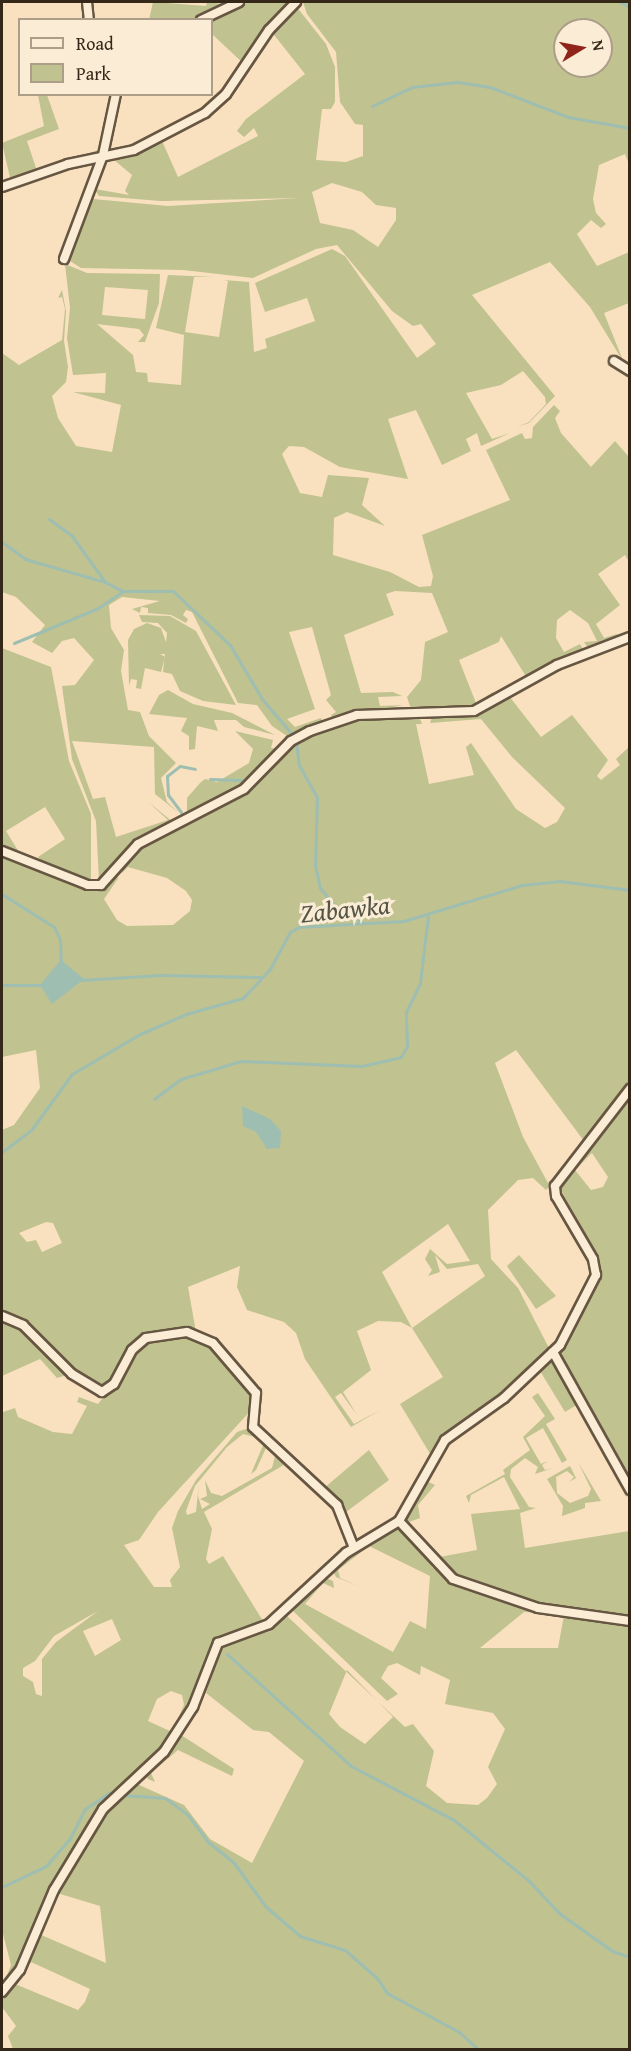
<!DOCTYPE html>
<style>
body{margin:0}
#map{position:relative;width:631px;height:2051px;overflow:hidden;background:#f9e1bf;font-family:"Gentium Book Plus",serif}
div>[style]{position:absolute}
.green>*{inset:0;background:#c0c290}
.water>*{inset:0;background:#9ebeb2}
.stream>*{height:3px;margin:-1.5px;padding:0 1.5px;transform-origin:1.5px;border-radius:1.5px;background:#9ebeb2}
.roads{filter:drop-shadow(2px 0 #665642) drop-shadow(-2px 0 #665642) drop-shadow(0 2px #665642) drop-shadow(0 -2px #665642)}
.minor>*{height:8px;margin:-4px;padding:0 4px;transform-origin:4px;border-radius:4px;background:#fbecd5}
span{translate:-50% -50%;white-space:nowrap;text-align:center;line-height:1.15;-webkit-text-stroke:6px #fbecd5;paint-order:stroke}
.water-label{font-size:26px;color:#545546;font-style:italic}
.frame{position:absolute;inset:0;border:3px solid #352818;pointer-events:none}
.legend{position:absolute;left:18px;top:18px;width:195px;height:78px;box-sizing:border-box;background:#fbecd5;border:2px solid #ac9e89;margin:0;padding:8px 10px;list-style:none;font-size:18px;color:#352818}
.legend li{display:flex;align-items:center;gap:12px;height:30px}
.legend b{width:30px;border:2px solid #ac9e89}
.north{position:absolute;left:553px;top:18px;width:60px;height:60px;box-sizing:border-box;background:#fbecd5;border:2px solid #ac9e89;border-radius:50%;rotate:80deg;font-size:16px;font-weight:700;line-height:24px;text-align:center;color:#352818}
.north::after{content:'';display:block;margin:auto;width:21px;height:27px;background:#8f2418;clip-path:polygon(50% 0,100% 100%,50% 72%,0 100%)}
</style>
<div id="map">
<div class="green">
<i style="clip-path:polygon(153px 2px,206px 6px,207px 2px,223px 4px,195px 19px,149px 20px)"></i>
<i style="clip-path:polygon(244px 2px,293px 2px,245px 65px,212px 34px,212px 20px)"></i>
<i style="clip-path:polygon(evenodd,303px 2px,629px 2px,629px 164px,625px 154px,599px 165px,593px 199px,596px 213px,606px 224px,601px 228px,591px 220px,577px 234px,597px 266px,629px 252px,629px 303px,604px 313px,624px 363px,590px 307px,550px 262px,472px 295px,555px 396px,529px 423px,517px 427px,529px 422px,546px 404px,545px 397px,523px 371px,501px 385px,466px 393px,492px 439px,510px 433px,481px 446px,477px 433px,466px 439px,471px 451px,442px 465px,416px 410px,388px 419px,408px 479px,340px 467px,304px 447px,289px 446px,282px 454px,300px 493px,322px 497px,328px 475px,369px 478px,362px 505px,385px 526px,347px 512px,334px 518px,333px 555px,390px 572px,419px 587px,431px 586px,433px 576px,422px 535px,510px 500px,486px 450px,522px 433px,525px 439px,532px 438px,533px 427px,554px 405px,560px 411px,555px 418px,561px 433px,591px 467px,615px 441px,629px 457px,629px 562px,625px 555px,598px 574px,620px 605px,596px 624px,604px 638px,617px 634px,618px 638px,588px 648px,584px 642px,597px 641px,588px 623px,570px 610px,557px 620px,556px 638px,564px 652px,580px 644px,584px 651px,527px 678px,501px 636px,499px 642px,459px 660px,476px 703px,493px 692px,494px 699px,478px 707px,411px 709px,407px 697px,421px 680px,425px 642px,448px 632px,432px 593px,395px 591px,386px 594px,394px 615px,344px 635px,361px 693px,393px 692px,402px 696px,378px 697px,380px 706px,403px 705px,333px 719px,331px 715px,336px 712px,326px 700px,331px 695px,312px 627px,289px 632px,315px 709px,287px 719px,295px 727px,321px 718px,323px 723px,290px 738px,272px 726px,257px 705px,238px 703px,192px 612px,186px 610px,183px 615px,188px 619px,186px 623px,171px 615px,148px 613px,148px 608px,141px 607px,140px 613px,132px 609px,160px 601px,122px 597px,109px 605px,111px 628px,124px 650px,121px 671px,128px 710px,140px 712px,149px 736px,176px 763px,161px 778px,167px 802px,179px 813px,155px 794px,154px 747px,72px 741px,93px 799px,105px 797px,116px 837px,168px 820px,147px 801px,174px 823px,143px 840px,99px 881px,96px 821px,72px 759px,62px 686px,75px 685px,94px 660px,74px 638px,62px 641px,52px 653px,32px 642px,45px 625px,16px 597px,2px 592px,2px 353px,19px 365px,62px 340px,65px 309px,62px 297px,58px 298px,62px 290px,66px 311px,64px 341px,68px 367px,66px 382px,52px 396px,58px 418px,76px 446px,112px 452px,121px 405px,73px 392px,105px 393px,106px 373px,73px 375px,67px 338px,70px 308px,65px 264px,87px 273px,160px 274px,159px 303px,145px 342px,138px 342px,144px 335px,139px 329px,97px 324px,133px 355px,136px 372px,147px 373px,148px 382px,181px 385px,184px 335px,156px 328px,168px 275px,214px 277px,194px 277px,185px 332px,219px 337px,228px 281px,224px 280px,249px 282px,254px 352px,267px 348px,265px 339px,315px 321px,307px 298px,265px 312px,255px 283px,332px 249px,345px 256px,417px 358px,436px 344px,421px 324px,413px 326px,392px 311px,337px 245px,316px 249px,253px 278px,183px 270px,81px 268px,67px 259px,93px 199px,168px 206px,299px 198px,160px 201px,99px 196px,94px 189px,104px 162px,95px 189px,129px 195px,125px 191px,132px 175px,113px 159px,162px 141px,178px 177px,258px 136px,254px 128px,244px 137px,237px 131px,246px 119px,305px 74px,271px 31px,296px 6px,326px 44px,335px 67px,335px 102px,331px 109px,322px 109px,316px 160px,346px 162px,363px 156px,363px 125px,355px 124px,340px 102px,336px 52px,307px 14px,303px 2px,565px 30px,601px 30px,601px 66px,565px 66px,565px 30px,303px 2px,332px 183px,362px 192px,376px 205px,396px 208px,396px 220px,378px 247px,353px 230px,320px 223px,312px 192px,332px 183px,303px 2px,105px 287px,148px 290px,145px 319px,102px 315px,105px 287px)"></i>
<i style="clip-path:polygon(38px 95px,47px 95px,59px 129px,27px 141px,37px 171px,101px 149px,101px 153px,11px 182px,2px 143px,44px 126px)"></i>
<i style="clip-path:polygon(139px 615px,170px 616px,196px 631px,236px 705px,203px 701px,180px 691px,172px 674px,163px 672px,167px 633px,158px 623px,142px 622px)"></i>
<i style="clip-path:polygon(147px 623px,161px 628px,167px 645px,165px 654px,160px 654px,165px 657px,161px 672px,145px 668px,141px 689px,136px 688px,137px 680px,131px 679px,129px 686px,128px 640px,134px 629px)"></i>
<i style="clip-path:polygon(2px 648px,51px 667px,69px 761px,91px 814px,91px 882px,48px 868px,38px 857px,65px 839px,45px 807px,6px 831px,22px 857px,2px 849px)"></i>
<i style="clip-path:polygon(168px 690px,193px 704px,232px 713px,275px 735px,244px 727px,236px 720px,214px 720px,218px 731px,197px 726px,195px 749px,189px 750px,189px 736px,181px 731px,187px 718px,149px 714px,159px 695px)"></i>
<i style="clip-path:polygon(evenodd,509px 696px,541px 737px,572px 715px,608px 760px,597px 776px,601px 780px,620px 765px,616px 759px,629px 747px,629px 1482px,558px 1354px,596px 1282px,594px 1255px,560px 1188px,597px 1140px,597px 1133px,587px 1145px,516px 1050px,495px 1063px,523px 1137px,548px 1183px,578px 1154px,546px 1190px,533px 1178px,518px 1180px,488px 1210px,491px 1259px,518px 1288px,550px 1350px,517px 1384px,447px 1433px,432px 1457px,400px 1404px,443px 1377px,412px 1328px,401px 1322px,378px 1321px,357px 1331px,371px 1370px,343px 1392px,357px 1415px,341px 1393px,335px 1397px,354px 1424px,382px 1409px,351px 1427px,305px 1359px,296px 1333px,284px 1322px,247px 1310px,237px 1287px,240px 1266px,188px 1287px,196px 1332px,146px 1335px,114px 1380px,102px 1388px,78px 1376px,2px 1314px,2px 1130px,14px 1125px,40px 1088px,36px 1050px,2px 1057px,2px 854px,93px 890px,119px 877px,104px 899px,117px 920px,127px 926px,173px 925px,190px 911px,192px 900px,186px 891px,167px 878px,128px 867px,122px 873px,120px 868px,140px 846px,230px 801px,299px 739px,360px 717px,419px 716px,422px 724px,416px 724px,429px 784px,474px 775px,466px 747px,471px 743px,516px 809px,545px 828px,557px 822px,565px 808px,512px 757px,481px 719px,430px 723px,432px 717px,471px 714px,509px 696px,592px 1153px,608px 1177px,603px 1187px,591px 1190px,575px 1170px,592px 1153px,509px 696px,46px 1222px,53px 1223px,62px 1243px,42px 1252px,36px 1240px,27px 1242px,19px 1233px,46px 1222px,509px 696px,448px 1224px,470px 1261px,447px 1264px,430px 1249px,425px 1259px,432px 1270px,428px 1276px,440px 1272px,435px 1255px,447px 1269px,478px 1264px,485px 1276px,412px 1328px,382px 1272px,448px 1224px)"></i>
<i style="clip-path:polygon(235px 731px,273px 740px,271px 748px,278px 749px,246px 784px,187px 815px,187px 798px,200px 783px,205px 779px,217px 782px,249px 763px,253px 749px)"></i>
<i style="clip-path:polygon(519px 1255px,556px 1296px,536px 1309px,507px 1266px)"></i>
<i style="clip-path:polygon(2px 1318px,20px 1326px,67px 1375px,57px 1378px,40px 1359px,2px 1376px)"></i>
<i style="clip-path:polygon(evenodd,190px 1335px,213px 1345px,253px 1393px,253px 1408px,158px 1512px,139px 1540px,124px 1545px,154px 1587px,172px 1587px,170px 1580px,180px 1567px,172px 1528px,178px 1511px,196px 1480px,237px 1432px,249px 1428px,259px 1438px,243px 1434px,227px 1447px,195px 1486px,186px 1511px,187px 1515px,196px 1512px,199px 1483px,198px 1496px,202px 1509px,210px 1504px,200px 1499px,207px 1496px,205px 1480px,211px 1493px,222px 1496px,272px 1468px,275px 1456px,266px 1448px,256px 1470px,251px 1474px,264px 1443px,287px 1463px,204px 1512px,212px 1529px,206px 1559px,209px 1564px,223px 1556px,263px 1621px,288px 1601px,265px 1624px,211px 1646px,188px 1711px,163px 1749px,136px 1775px,137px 1784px,184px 1805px,210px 1839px,252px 1863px,304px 1761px,269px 1732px,253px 1730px,206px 1693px,220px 1645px,269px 1628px,287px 1616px,405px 1727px,413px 1724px,434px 1751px,426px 1786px,447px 1803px,478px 1805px,487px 1798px,497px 1784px,488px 1767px,505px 1729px,493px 1713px,445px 1704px,450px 1680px,421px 1666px,420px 1675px,397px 1663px,388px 1666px,381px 1678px,398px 1694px,387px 1701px,293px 1611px,324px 1579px,328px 1579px,333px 1581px,334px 1588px,323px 1583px,305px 1604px,393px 1652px,410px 1621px,426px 1629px,430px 1576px,369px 1546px,338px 1570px,340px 1578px,360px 1587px,336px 1577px,334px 1573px,344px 1558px,395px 1528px,404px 1530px,433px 1568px,458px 1585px,553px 1614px,524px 1612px,480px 1648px,558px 1648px,564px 1615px,629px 1626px,629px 2049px,2px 2049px,13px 2049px,8px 2036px,16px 2026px,2px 2007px,2px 1996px,15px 1984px,39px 1934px,106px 1963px,100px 1906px,57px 1893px,101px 1818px,53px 1887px,17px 1968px,2px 1988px,11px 1965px,2px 1930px,2px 1404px,3px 1412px,15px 1408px,18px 1417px,53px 1432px,72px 1434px,87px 1406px,77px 1402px,79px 1397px,98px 1404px,148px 1341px,190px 1335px,98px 1611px,56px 1642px,42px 1659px,42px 1696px,36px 1694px,33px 1682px,23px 1676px,23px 1668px,35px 1661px,54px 1636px,98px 1611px,190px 1335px,112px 1619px,121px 1640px,95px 1656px,83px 1631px,112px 1619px,190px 1335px,347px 1670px,393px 1717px,365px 1744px,340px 1727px,329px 1714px,347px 1670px,190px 1335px,171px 1691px,182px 1695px,184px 1705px,172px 1732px,148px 1721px,157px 1699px,171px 1691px,190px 1335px,31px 1962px,90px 1989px,85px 2002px,78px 2010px,15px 1984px,31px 1962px)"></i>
<i style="clip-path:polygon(551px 1359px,580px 1403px,565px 1412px,540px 1371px,514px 1394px)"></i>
<i style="clip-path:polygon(538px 1393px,555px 1419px,546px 1424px,567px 1460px,562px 1463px,543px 1428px,526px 1438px,541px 1464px,548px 1461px,542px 1465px,545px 1470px,553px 1468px,535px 1474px,538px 1467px,525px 1458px,511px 1469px,510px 1477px,529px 1507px,536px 1508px,520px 1513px,525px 1548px,629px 1531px,629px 1618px,537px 1605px,449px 1573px,434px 1558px,477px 1550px,471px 1514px,520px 1509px,504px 1477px,471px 1495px,469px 1503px,466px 1496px,505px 1474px,503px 1470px,530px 1450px,523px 1437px,545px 1416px,532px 1397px)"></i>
<i style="clip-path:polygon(369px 1450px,389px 1480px,346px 1512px,351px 1533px,324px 1488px)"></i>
<i style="clip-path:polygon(578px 1462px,601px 1501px,585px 1503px,585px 1508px,562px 1516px,563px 1506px,547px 1479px,570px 1466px,576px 1478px,569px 1482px,574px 1477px,567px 1471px,556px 1477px,557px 1493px,570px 1503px,588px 1496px,591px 1489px)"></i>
<i style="clip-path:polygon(426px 1481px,435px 1485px,418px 1505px,420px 1518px,409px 1522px,430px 1551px,404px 1522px)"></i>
<i style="clip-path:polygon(181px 1735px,234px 1769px,232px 1776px,178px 1750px,151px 1773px,155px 1782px,148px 1779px,146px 1775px)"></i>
</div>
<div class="water">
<i style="clip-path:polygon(61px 960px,84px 979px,52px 1004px,40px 985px)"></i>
<i style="clip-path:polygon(242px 1106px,270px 1119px,281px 1131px,280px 1148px,267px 1149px,256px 1132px,243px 1126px)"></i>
</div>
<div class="stream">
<i style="left:620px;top:2px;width:11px;rotate:27deg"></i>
<i style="left:372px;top:106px;width:44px;rotate:-25.4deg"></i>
<i style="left:412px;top:87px;width:46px;rotate:-6.2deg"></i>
<i style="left:458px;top:82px;width:32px;rotate:9deg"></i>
<i style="left:490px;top:87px;width:84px;rotate:21deg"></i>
<i style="left:568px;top:117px;width:63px;rotate:10.1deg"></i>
<i style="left:49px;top:519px;width:29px;rotate:36deg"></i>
<i style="left:72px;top:536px;width:57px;rotate:54.3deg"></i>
<i style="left:2px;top:542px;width:29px;rotate:36deg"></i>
<i style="left:25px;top:559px;width:83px;rotate:16deg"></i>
<i style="left:105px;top:582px;width:20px;rotate:27deg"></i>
<i style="left:123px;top:591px;width:50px"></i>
<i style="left:173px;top:591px;width:79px;rotate:43.5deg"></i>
<i style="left:230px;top:645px;width:63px;rotate:59.3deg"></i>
<i style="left:262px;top:699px;width:46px;rotate:49.4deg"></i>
<i style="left:14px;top:643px;width:91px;rotate:-22.6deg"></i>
<i style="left:98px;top:608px;width:30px;rotate:-34deg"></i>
<i style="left:296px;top:742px;width:23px;rotate:83deg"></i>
<i style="left:299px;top:765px;width:38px;rotate:61deg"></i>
<i style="left:317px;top:798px;width:67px;rotate:91.7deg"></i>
<i style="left:315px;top:865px;width:24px;rotate:78deg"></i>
<i style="left:320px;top:888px;width:23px;rotate:50deg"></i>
<i style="left:335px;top:906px;width:33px;rotate:31deg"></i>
<i style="left:210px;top:779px;width:31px;rotate:2deg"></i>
<i style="left:181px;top:812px;width:21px;rotate:-127deg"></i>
<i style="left:168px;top:795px;width:19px;rotate:-93deg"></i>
<i style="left:167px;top:776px;width:16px;rotate:-38deg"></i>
<i style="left:180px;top:766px;width:15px;rotate:11deg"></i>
<i style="left:2px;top:894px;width:62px;rotate:32.4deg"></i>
<i style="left:54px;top:927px;width:14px;rotate:65deg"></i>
<i style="left:60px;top:940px;width:24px;rotate:88deg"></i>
<i style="left:81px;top:980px;width:80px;rotate:-3.6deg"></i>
<i style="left:161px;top:975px;width:99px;rotate:1.2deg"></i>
<i style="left:2px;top:985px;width:40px"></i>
<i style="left:154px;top:1099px;width:34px;rotate:-37deg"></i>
<i style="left:181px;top:1079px;width:63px;rotate:-16.7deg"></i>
<i style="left:241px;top:1061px;width:121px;rotate:2.4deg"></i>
<i style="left:362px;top:1066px;width:40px;rotate:-13deg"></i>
<i style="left:401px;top:1057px;width:13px;rotate:-61deg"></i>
<i style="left:407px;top:1046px;width:34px;rotate:-92deg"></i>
<i style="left:406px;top:1012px;width:32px;rotate:-64deg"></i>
<i style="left:420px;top:983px;width:67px;rotate:-83.2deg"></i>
<i style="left:2px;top:1152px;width:38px;rotate:-37deg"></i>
<i style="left:32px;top:1129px;width:68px;rotate:-54deg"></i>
<i style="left:72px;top:1074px;width:79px;rotate:-30.5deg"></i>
<i style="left:140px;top:1034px;width:50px;rotate:-23.5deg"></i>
<i style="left:186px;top:1014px;width:59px;rotate:-15.7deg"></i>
<i style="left:243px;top:998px;width:40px;rotate:-47deg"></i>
<i style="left:270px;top:969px;width:42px;rotate:-61.6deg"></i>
<i style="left:290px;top:932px;width:10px;rotate:-29deg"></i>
<i style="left:299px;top:927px;width:105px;rotate:-3.3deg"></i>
<i style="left:404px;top:921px;width:123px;rotate:-17deg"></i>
<i style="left:522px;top:885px;width:37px;rotate:-6deg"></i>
<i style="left:559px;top:881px;width:72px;rotate:7.2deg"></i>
<i style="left:227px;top:1654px;width:167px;rotate:42.1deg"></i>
<i style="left:351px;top:1766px;width:116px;rotate:27.7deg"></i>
<i style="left:454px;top:1820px;width:97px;rotate:39.1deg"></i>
<i style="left:529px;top:1881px;width:44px;rotate:46.8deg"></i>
<i style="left:559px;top:1913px;width:65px;rotate:35.6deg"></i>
<i style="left:612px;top:1951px;width:19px;rotate:18deg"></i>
<i style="left:122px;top:1795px;width:43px;rotate:4deg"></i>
<i style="left:165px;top:1798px;width:27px;rotate:36deg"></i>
<i style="left:187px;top:1814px;width:34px;rotate:53deg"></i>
<i style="left:207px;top:1841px;width:35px;rotate:39deg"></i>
<i style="left:234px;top:1863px;width:54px;rotate:54deg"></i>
<i style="left:266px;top:1907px;width:45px;rotate:40.5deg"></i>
<i style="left:300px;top:1936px;width:47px;rotate:17.3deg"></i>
<i style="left:345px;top:1950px;width:43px;rotate:41.2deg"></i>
<i style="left:377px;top:1978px;width:18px;rotate:56deg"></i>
<i style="left:387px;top:1993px;width:82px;rotate:28.4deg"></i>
<i style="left:459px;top:2032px;width:27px;rotate:42deg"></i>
<i style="left:2px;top:1887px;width:49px;rotate:-25.5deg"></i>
<i style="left:46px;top:1866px;width:35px;rotate:-49deg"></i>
<i style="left:69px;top:1840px;width:35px;rotate:-63deg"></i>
<i style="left:85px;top:1809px;width:30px;rotate:-34deg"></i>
</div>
<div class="roads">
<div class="minor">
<i style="left:87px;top:2px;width:18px;rotate:84deg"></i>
<i style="left:201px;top:20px;width:42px;rotate:-25.3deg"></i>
<i style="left:2px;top:187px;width:70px;rotate:-19.2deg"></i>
<i style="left:68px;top:164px;width:67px;rotate:-12deg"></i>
<i style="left:134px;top:150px;width:80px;rotate:-27.5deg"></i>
<i style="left:205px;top:113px;width:28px;rotate:-42deg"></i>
<i style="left:226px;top:94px;width:77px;rotate:-56.1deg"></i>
<i style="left:269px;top:30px;width:39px;rotate:-46deg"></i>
<i style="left:64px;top:259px;width:111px;rotate:-69.4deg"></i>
<i style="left:103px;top:155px;width:62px;rotate:-78deg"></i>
<i style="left:614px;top:361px;width:19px;rotate:32deg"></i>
<i style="left:2px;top:851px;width:92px;rotate:21.6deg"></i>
<i style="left:88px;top:885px;width:13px"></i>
<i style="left:101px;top:885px;width:55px;rotate:-47.9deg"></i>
<i style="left:138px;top:844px;width:119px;rotate:-27.4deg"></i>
<i style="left:244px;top:789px;width:67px;rotate:-45.6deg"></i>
<i style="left:291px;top:741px;width:21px;rotate:-28deg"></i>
<i style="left:310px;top:731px;width:50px;rotate:-18.8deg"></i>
<i style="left:357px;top:715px;width:117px;rotate:-2deg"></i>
<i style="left:474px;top:711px;width:95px;rotate:-29deg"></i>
<i style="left:557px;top:665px;width:78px;rotate:-21deg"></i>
<i style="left:2px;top:1316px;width:23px;rotate:23deg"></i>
<i style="left:23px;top:1325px;width:69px;rotate:45deg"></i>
<i style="left:72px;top:1374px;width:35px;rotate:31deg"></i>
<i style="left:102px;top:1392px;width:14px;rotate:-34deg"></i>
<i style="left:114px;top:1384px;width:38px;rotate:-62deg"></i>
<i style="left:132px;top:1350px;width:18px;rotate:-41deg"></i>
<i style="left:146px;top:1338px;width:41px;rotate:-8.3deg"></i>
<i style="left:187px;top:1332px;width:28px;rotate:23deg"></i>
<i style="left:213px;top:1343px;width:66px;rotate:49.3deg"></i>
<i style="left:256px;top:1393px;width:34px;rotate:95deg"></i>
<i style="left:253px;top:1427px;width:115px;rotate:42.9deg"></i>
<i style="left:337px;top:1505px;width:46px;rotate:68.4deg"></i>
<i style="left:553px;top:1352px;width:158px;rotate:60.8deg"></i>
<i style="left:399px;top:1521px;width:79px;rotate:47deg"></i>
<i style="left:453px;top:1579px;width:90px;rotate:18.8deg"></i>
<i style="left:538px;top:1608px;width:93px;rotate:8deg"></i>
<i style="left:2px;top:1992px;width:28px;rotate:-51deg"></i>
<i style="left:20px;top:1970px;width:87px;rotate:-67deg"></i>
<i style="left:54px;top:1890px;width:95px;rotate:-58.8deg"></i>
<i style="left:103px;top:1809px;width:83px;rotate:-43.1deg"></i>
<i style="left:164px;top:1752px;width:54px;rotate:-57.2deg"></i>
<i style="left:193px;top:1707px;width:69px;rotate:-68.7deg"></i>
<i style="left:218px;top:1643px;width:54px;rotate:-20.4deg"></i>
<i style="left:269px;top:1624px;width:105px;rotate:-42.7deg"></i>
<i style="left:346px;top:1553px;width:62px;rotate:-31.1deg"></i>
<i style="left:399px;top:1521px;width:93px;rotate:-60.4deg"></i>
<i style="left:445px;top:1440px;width:72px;rotate:-35.4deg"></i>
<i style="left:504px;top:1398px;width:77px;rotate:-43.4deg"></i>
<i style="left:560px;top:1345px;width:79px;rotate:-62.8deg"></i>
<i style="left:596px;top:1275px;width:16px;rotate:-101deg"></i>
<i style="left:593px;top:1259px;width:73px;rotate:-120.4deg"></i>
<i style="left:556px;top:1196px;width:10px;rotate:-96deg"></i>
<i style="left:555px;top:1186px;width:123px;rotate:-52.3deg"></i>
</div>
</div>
<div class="water-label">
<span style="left:345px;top:909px;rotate:-6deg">Zabawka</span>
</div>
<div class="frame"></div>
<ul class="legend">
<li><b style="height:8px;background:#fbecd5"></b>Road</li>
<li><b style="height:16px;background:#c0c290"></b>Park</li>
</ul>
<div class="north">N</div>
</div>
